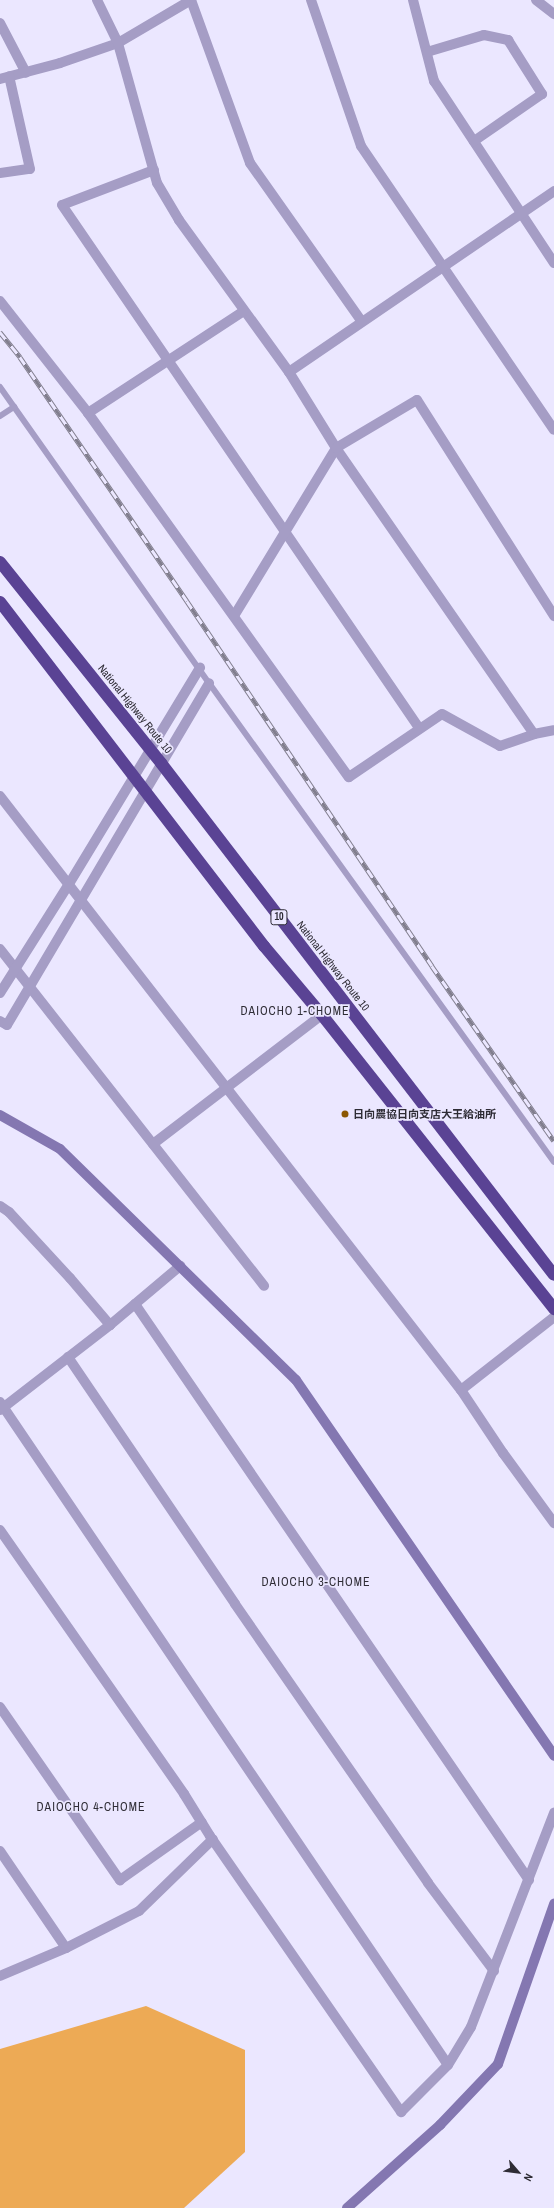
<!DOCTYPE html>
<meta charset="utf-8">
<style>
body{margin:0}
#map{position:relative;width:554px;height:2208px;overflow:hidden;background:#ebe7ff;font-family:"Archivo Narrow","Noto Sans JP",sans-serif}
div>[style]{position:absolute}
.forest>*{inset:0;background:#edaa55}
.lane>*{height:6px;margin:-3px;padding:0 3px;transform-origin:3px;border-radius:3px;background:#a59dc5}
.street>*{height:10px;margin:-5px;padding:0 5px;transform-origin:5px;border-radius:5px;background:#a59dc5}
.secondary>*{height:10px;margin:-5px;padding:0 5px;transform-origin:5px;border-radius:5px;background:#8477b1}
.highway>*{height:12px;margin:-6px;padding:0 6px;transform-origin:6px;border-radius:6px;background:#5a4394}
.rail>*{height:4.5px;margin-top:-2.25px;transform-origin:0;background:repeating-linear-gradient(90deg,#ebe7ff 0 9px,#817e8e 0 18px);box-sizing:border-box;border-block:1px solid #817e8e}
.dots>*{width:11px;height:11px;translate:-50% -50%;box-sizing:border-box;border:2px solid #ebe7ff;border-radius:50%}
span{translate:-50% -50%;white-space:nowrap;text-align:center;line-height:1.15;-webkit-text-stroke:3.5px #ebe7ff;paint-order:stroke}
.shield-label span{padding:1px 3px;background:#ebe7ff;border:1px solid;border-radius:3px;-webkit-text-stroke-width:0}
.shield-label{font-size:10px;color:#2e2c35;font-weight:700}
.street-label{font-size:11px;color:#2e2c35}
.poi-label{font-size:11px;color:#2e2c35;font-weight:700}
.left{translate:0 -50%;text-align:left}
.neighbourhood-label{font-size:12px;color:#2e2c35;letter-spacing:1px}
.north{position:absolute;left:498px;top:2152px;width:40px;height:40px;-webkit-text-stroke:3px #ebe7ff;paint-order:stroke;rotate:118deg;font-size:11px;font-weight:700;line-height:16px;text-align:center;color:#2e2c35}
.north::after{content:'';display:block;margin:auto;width:14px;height:18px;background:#2e2c35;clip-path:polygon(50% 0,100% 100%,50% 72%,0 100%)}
</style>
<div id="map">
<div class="forest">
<i style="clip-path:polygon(146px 2006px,245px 2050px,245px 2152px,184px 2208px,0 2208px,0 2049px)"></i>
</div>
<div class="lane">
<i style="left:0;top:387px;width:362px;rotate:54.8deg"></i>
<i style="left:209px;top:683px;width:590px;rotate:54.24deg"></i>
<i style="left:0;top:416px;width:17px;rotate:-33deg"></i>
</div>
<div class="street">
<i style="left:191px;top:0;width:173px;rotate:70.1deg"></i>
<i style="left:250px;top:163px;width:194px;rotate:54.8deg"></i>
<i style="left:311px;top:0;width:154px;rotate:71.1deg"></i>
<i style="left:361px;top:146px;width:343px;rotate:55.8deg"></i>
<i style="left:413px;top:0;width:84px;rotate:75.5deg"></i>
<i style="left:434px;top:81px;width:218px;rotate:56.6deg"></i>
<i style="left:536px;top:0;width:23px;rotate:38deg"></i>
<i style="left:0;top:23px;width:56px;rotate:62.5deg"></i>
<i style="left:427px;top:52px;width:59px;rotate:-16.6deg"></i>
<i style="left:484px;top:35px;width:25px;rotate:12deg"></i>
<i style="left:508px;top:40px;width:64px;rotate:57.8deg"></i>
<i style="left:542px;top:94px;width:83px;rotate:145.3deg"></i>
<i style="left:0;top:79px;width:62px;rotate:-14.9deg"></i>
<i style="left:60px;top:63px;width:61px;rotate:-19deg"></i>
<i style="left:118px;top:43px;width:85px;rotate:-30.5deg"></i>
<i style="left:154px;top:170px;width:98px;rotate:159.2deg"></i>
<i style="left:62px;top:205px;width:633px;rotate:55.68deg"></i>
<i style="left:0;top:173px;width:30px;rotate:-8deg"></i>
<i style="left:30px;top:169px;width:95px;rotate:-102.7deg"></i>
<i style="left:0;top:301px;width:142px;rotate:51.8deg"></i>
<i style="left:88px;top:413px;width:448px;rotate:54.4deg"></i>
<i style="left:349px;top:777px;width:112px;rotate:-34.1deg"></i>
<i style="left:442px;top:714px;width:66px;rotate:28.9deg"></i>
<i style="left:500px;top:746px;width:36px;rotate:-19deg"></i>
<i style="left:534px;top:734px;width:348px;rotate:-124.7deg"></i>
<i style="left:336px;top:448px;width:89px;rotate:-121.7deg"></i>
<i style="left:289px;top:372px;width:188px;rotate:-125.9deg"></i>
<i style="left:179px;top:220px;width:43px;rotate:-120.7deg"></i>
<i style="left:157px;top:183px;width:145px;rotate:-105.6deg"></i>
<i style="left:118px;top:43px;width:48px;rotate:-116deg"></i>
<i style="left:289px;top:372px;width:321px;rotate:-34.3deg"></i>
<i style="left:88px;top:413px;width:186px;rotate:-33.2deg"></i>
<i style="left:234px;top:616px;width:197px;rotate:-58.7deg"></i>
<i style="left:336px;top:448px;width:94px;rotate:-30.7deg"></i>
<i style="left:417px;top:400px;width:256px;rotate:57.6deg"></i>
<i style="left:534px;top:734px;width:20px;rotate:-11deg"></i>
<i style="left:0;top:796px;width:752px;rotate:52.19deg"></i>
<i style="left:461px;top:1390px;width:76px;rotate:56.3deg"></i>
<i style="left:503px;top:1453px;width:87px;rotate:53.9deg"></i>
<i style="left:0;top:949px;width:428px;rotate:51.9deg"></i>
<i style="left:0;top:993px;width:129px;rotate:-57.7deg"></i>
<i style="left:69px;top:884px;width:253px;rotate:-58.8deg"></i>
<i style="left:0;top:1021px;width:8px;rotate:30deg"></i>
<i style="left:7px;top:1025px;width:397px;rotate:-59.4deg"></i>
<i style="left:153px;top:1144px;width:213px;rotate:-37.4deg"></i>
<i style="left:0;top:1206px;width:11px;rotate:34deg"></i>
<i style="left:9px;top:1212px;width:90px;rotate:47.3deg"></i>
<i style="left:70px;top:1278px;width:62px;rotate:49.6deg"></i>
<i style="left:135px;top:1304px;width:698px;rotate:55.63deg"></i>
<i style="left:68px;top:1357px;width:298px;rotate:55.9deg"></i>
<i style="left:235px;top:1604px;width:339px;rotate:55.3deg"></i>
<i style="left:428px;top:1883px;width:110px;rotate:53.1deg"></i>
<i style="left:461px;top:1390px;width:118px;rotate:-38.1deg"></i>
<i style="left:0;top:1402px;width:800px;rotate:55.95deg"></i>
<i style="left:0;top:1410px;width:139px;rotate:-37.7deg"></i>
<i style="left:110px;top:1325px;width:92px;rotate:-40.1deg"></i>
<i style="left:0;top:1530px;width:322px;rotate:55.1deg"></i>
<i style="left:184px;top:1794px;width:49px;rotate:58.2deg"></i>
<i style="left:210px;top:1836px;width:336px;rotate:55.3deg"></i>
<i style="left:401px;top:2112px;width:66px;rotate:-45deg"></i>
<i style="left:448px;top:2065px;width:44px;rotate:-58.8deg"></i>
<i style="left:471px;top:2027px;width:230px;rotate:-68.8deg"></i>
<i style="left:0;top:1707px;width:211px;rotate:55.3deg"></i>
<i style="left:120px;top:1880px;width:100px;rotate:-35.3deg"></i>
<i style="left:0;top:1851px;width:117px;rotate:55.8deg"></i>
<i style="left:0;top:1976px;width:72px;rotate:-23deg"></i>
<i style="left:66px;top:1948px;width:82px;rotate:-26.9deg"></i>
<i style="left:139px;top:1911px;width:103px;rotate:-44.2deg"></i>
</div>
<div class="secondary">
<i style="left:0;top:1115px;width:69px;rotate:29.5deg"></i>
<i style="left:60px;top:1149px;width:330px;rotate:44.4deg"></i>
<i style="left:296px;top:1380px;width:456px;rotate:55.5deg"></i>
<i style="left:347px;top:2208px;width:125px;rotate:-41.7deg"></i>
<i style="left:440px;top:2125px;width:84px;rotate:-46.4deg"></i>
<i style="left:498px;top:2064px;width:170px;rotate:-70.7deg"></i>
</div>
<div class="highway">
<i style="left:0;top:562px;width:258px;rotate:51.3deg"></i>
<i style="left:161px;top:763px;width:645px;rotate:52.49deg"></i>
<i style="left:0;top:602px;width:434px;rotate:52.5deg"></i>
<i style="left:264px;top:946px;width:90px;rotate:50deg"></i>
<i style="left:322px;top:1015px;width:375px;rotate:51.7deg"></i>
</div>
<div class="rail">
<i style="left:0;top:332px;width:32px;rotate:51deg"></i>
<i style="left:20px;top:357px;width:296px;rotate:55.6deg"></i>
<i style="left:187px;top:601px;width:440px;rotate:56.1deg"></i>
<i style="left:432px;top:966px;width:213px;rotate:55.1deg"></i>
</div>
<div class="dots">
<i style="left:345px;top:1114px;background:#8b5703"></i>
</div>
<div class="shield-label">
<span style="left:279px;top:917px">10</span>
</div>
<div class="street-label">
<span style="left:135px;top:709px;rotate:51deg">National Highway Route 10</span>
<span style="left:333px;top:966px;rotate:52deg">National Highway Route 10</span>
</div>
<div class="poi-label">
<span class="left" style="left:353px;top:1114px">日向農協日向支店大王給油所</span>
</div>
<div class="neighbourhood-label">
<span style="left:295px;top:1012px">DAIOCHO 1-CHOME</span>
<span style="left:316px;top:1583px">DAIOCHO 3-CHOME</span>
<span style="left:91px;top:1808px">DAIOCHO 4-CHOME</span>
</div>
<div class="north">N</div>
</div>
